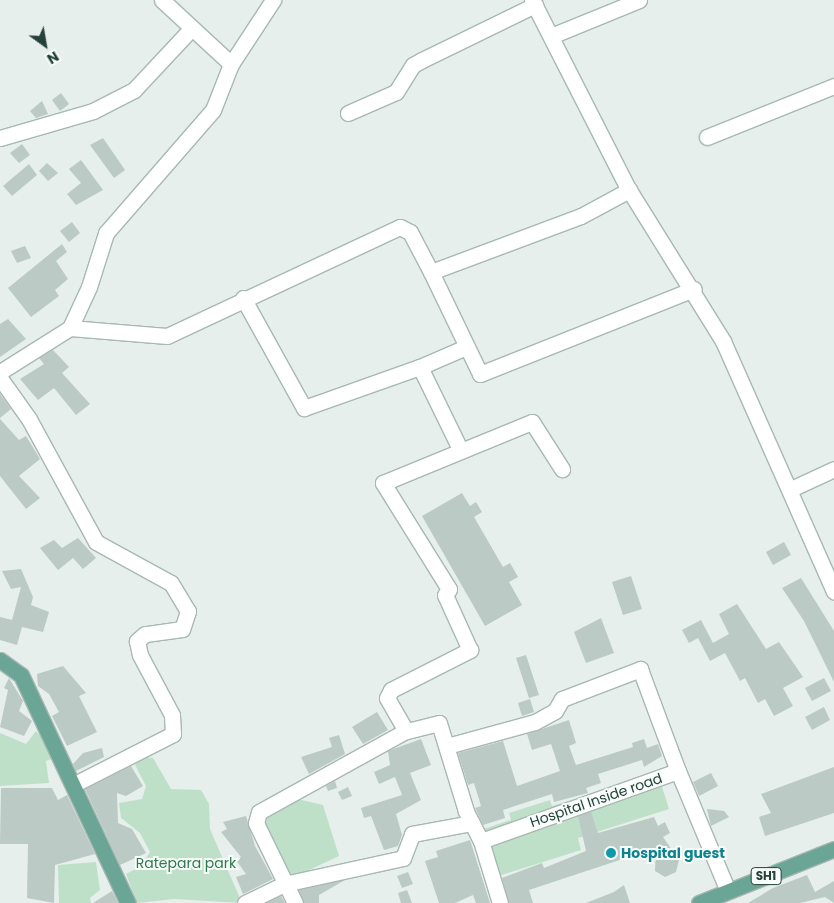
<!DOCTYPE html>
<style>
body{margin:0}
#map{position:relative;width:834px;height:903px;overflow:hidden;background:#e6efeb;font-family:Poppins,sans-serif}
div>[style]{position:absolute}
.green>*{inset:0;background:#bfe0c8}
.building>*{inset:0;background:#bbcac4}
.roads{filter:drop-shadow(1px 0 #a8b8b2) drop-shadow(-1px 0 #a8b8b2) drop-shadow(0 1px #a8b8b2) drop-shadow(0 -1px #a8b8b2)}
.minor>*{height:15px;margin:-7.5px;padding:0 7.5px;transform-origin:7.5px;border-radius:7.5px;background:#fff}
.major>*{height:15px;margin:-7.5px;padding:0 7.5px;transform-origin:7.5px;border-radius:7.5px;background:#6aa596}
.dots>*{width:14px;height:14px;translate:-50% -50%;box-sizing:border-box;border:2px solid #f7fbf9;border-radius:50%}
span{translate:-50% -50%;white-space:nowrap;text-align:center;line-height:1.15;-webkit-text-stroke:4px #f7fbf9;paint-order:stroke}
.shield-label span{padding:1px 4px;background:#f7fbf9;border:1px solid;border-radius:4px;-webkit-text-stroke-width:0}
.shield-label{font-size:12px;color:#24423a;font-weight:700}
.street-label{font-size:14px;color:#24423a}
.culture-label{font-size:14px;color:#0d838f;font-weight:700}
.left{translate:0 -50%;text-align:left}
.park-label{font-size:14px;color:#2d7a4b}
.north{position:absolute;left:20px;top:20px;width:50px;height:50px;-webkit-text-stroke:4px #f7fbf9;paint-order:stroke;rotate:148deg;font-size:14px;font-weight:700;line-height:20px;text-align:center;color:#24423a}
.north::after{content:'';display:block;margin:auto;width:18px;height:22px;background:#24423a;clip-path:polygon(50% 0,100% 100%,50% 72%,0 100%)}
</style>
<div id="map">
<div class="green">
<i style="clip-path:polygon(36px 731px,59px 756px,46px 761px,49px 783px,0 786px,0 733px,26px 744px)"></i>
<i style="clip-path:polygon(142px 757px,153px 758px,171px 789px,201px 790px,209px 804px,210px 829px,242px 903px,174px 899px,137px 903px,126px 874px,141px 866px,150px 852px,140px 833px,121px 818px,119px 803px,142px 799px,146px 786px,135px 765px)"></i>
<i style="clip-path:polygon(658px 774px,669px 809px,578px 838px,581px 850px,495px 877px,480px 830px,511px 820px,509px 813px,550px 800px,552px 806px)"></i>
<i style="clip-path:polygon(293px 798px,323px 805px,339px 856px,290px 879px,256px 821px)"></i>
<i style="clip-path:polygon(96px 862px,100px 890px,90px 898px,91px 903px,59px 903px,58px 865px)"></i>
</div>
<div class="building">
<i style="clip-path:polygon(61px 93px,69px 104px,60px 111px,52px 100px)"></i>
<i style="clip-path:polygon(42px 101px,48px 114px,36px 118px,30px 111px)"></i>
<i style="clip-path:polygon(103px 138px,125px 170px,114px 178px,90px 145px)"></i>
<i style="clip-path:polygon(22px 144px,30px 155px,19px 163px,10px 153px)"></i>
<i style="clip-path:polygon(81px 160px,103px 190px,76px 205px,67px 194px,81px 183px,69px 169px)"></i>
<i style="clip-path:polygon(47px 163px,58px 173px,48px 181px,39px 171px)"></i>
<i style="clip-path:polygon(29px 164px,37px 175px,12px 196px,3px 186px)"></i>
<i style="clip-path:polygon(72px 222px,80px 233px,69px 242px,60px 231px)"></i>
<i style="clip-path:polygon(62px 244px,67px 252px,56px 261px,68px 279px,55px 290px,59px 296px,31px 317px,8px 288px)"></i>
<i style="clip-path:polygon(25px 246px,31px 258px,17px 263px,11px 251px)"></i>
<i style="clip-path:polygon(8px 319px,26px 339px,0 357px,0 324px)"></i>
<i style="clip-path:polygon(53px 350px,69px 367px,62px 373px,90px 404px,76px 415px,54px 388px,38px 400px,20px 379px,44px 364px,39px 358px)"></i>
<i style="clip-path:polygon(0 394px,11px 409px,0 418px)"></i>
<i style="clip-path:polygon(0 419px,19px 440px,26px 436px,40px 459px,19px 476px,40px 498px,26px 509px,0 476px)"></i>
<i style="clip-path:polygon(462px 493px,470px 506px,476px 502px,482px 512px,474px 517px,503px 567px,510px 563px,518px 577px,509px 582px,522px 605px,485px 626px,422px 516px)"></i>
<i style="clip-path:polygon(78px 538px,96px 558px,83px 569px,73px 558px,58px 570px,40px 548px,54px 540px,62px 548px)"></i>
<i style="clip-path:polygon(784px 542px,791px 555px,773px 565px,766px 552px)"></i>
<i style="clip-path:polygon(21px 569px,33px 597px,31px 605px,49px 612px,43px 632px,22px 627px,17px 645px,0 640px,0 617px,12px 620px,21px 587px,11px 589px,2px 571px)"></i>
<i style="clip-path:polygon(631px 576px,642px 609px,623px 615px,612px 582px)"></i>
<i style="clip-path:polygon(801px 578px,834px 631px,834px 682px,804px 621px,782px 588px)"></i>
<i style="clip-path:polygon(737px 604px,766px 649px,779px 642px,803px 677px,783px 688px,793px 706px,774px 716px,765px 699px,758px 703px,745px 678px,740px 681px,725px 653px,710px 661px,698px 638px,689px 643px,682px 630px,701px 620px,713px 643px,729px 634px,719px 614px)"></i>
<i style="clip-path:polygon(601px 618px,614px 653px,586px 663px,574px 632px)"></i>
<i style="clip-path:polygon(526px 655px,539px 695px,529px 698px,516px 658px)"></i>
<i style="clip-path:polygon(63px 666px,86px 693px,79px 696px,97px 732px,67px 746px,52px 716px,59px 712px,49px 694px,38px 686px,37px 674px)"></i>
<i style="clip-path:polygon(9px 678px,23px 701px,19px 711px,32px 721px,24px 736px,0 727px,8px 690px,4px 688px)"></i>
<i style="clip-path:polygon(824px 678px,831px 691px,812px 701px,805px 688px)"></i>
<i style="clip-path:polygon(530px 699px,534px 712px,522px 716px,518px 703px)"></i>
<i style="clip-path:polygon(824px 707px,830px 720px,812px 730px,805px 717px)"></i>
<i style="clip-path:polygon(377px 712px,388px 730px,363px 744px,352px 727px)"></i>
<i style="clip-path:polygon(569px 720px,576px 743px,569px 746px,576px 765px,633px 747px,632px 743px,644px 739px,647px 748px,658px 744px,662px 756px,644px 767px,642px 760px,598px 774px,601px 783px,586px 788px,588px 793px,554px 802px,552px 794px,503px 810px,505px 818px,483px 825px,475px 808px,481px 806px,474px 783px,468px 785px,458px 753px,503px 741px,517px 786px,560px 771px,551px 744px,532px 750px,527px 734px)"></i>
<i style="clip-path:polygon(339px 735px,345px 754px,309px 774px,301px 757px,332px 747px,329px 738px)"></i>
<i style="clip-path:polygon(421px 739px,431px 765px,410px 773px,421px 800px,396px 814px,402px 835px,398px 846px,384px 850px,371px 816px,364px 818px,361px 808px,402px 795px,395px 777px,379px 784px,374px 772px,390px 765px,388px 751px)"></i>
<i style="clip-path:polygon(102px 748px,104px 757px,76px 771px,73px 764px,83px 753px)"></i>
<i style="clip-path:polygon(131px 766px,143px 786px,126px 796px,117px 793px,118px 823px,132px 829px,146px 853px,120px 865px,85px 789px)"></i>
<i style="clip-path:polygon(834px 767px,834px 813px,765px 836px,759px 817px,771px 813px,761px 794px)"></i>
<i style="clip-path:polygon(711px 773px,718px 786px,699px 796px,693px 782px)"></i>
<i style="clip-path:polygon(335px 781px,337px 788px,328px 791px,326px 786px)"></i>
<i style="clip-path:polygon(348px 787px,352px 796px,342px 800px,338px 792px)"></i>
<i style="clip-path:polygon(1px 788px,52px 788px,58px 800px,67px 795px,95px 854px,55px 865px,54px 903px,27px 898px,28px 844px,0 844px)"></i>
<i style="clip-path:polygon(707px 809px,724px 811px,729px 817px,711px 826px)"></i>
<i style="clip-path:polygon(591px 812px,598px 833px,654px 817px,658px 826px,665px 822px,670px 833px,663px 837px,679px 860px,676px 872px,665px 877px,655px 871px,656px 848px,529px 890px,533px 903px,509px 903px,502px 878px,542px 863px,544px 868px,586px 851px,578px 816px)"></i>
<i style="clip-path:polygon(246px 816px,255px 846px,273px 879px,243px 894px,236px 877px,246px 874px,236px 860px,241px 857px,221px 832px,227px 829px,223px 822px)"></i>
<i style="clip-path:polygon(470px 840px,490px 903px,476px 903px,473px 895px,455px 903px,439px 903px,425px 861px,438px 857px,436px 851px)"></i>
<i style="clip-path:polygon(408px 872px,413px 884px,402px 888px,397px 876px)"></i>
<i style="clip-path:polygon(807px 875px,815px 892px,834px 881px,834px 903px,825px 897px,800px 903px,748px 903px,773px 888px)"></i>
<i style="clip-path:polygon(345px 880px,319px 895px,319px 903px,304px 903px,299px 890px)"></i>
<i style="clip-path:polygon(624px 885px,630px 903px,586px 903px,614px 892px)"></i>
<i style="clip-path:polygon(407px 890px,412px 903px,401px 903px,398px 893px)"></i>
<i style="clip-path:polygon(112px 891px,118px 903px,93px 903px)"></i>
<i style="clip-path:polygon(281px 896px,285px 903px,266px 903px)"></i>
</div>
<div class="roads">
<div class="minor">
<i style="left:162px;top:0;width:94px;rotate:42.8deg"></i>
<i style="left:532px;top:0;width:213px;rotate:63deg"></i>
<i style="left:629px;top:190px;width:178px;rotate:58.1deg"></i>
<i style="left:723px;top:341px;width:274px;rotate:66.1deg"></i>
<i style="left:551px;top:36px;width:95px;rotate:-22.2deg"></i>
<i style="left:348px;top:113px;width:52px;rotate:-23.6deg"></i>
<i style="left:396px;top:92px;width:32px;rotate:-58deg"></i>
<i style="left:413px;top:65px;width:10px;rotate:-29deg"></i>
<i style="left:422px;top:60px;width:126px;rotate:-26deg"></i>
<i style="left:707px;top:137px;width:137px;rotate:-21.9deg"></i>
<i style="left:0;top:138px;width:97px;rotate:-16.2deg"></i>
<i style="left:93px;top:111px;width:46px;rotate:-27.1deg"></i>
<i style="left:134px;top:90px;width:82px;rotate:-47deg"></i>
<i style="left:431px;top:272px;width:113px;rotate:64.3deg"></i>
<i style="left:480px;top:374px;width:230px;rotate:-21.7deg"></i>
<i style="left:243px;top:298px;width:126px;rotate:61deg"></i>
<i style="left:304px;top:408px;width:123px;rotate:-19.5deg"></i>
<i style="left:70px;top:328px;width:97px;rotate:4.7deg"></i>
<i style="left:167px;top:336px;width:257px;rotate:-25.1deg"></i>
<i style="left:400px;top:227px;width:11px;rotate:27deg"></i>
<i style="left:410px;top:232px;width:45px;rotate:62.3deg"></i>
<i style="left:431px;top:272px;width:160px;rotate:-20.5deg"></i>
<i style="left:581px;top:216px;width:55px;rotate:-28.4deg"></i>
<i style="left:0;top:372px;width:83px;rotate:-32.2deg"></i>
<i style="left:70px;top:328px;width:45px;rotate:-65.1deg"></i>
<i style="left:89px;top:287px;width:57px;rotate:-72.5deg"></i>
<i style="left:106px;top:233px;width:163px;rotate:-49deg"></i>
<i style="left:213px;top:110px;width:49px;rotate:-68.6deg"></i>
<i style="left:231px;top:64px;width:77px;rotate:-56.7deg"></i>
<i style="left:0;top:378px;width:50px;rotate:54.7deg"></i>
<i style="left:29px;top:419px;width:140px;rotate:61.4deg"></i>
<i style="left:96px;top:542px;width:85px;rotate:28.7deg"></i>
<i style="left:171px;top:583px;width:33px;rotate:59deg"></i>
<i style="left:188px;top:611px;width:19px;rotate:108deg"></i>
<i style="left:182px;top:629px;width:37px;rotate:172deg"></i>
<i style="left:145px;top:634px;width:11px;rotate:139deg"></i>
<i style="left:137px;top:641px;width:14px;rotate:78deg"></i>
<i style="left:140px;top:655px;width:68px;rotate:61.9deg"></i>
<i style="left:172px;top:715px;width:19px;rotate:87deg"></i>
<i style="left:173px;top:734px;width:110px;rotate:153deg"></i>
<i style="left:460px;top:449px;width:91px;rotate:-116deg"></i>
<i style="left:420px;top:367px;width:48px;rotate:-23.4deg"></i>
<i style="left:791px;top:489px;width:47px;rotate:-24.9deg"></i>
<i style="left:447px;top:746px;width:91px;rotate:-15.3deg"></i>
<i style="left:535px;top:722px;width:23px;rotate:-29deg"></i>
<i style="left:555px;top:711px;width:14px;rotate:-60deg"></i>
<i style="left:562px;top:699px;width:84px;rotate:-21deg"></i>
<i style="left:640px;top:669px;width:109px;rotate:69.6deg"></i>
<i style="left:481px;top:841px;width:34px;rotate:-117deg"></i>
<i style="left:466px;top:811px;width:92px;rotate:-107.1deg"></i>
<i style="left:439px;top:723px;width:34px;rotate:166deg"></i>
<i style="left:406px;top:731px;width:38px;rotate:-120deg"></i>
<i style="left:387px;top:698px;width:9px;rotate:-63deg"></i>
<i style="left:391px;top:690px;width:89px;rotate:-26.9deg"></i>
<i style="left:470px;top:650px;width:60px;rotate:-114.4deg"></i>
<i style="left:445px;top:595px;width:7px;rotate:-56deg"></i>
<i style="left:449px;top:589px;width:125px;rotate:-121.9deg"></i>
<i style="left:383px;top:483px;width:161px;rotate:-22.3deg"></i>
<i style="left:532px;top:422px;width:56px;rotate:57.4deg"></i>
<i style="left:245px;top:903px;width:43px;rotate:-26deg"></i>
<i style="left:284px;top:884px;width:122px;rotate:-12.3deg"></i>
<i style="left:403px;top:858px;width:26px;rotate:-69deg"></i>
<i style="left:412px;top:834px;width:61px;rotate:-10.4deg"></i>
<i style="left:295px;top:903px;width:89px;rotate:-116deg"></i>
<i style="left:256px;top:823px;width:11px;rotate:-75deg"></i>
<i style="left:259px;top:812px;width:168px;rotate:-28.9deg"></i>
<i style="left:500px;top:903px;width:65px;rotate:-107deg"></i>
<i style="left:481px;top:841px;width:209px;rotate:-19.6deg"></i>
<i style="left:678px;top:771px;width:130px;rotate:67.4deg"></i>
</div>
<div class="major">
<i style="left:0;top:660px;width:26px;rotate:36deg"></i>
<i style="left:21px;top:675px;width:252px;rotate:64.9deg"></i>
<i style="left:699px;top:903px;width:145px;rotate:-21.8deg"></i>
</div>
</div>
<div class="dots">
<i style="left:611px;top:853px;background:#0f9aa8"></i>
</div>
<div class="shield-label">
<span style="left:766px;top:876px">SH1</span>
</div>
<div class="street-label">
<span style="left:596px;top:800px;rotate:-19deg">Hospital Inside road</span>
</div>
<div class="culture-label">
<span class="left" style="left:621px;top:853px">Hospital guest</span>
</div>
<div class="park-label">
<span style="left:186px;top:863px">Ratepara park</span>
</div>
<div class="north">N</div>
</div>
